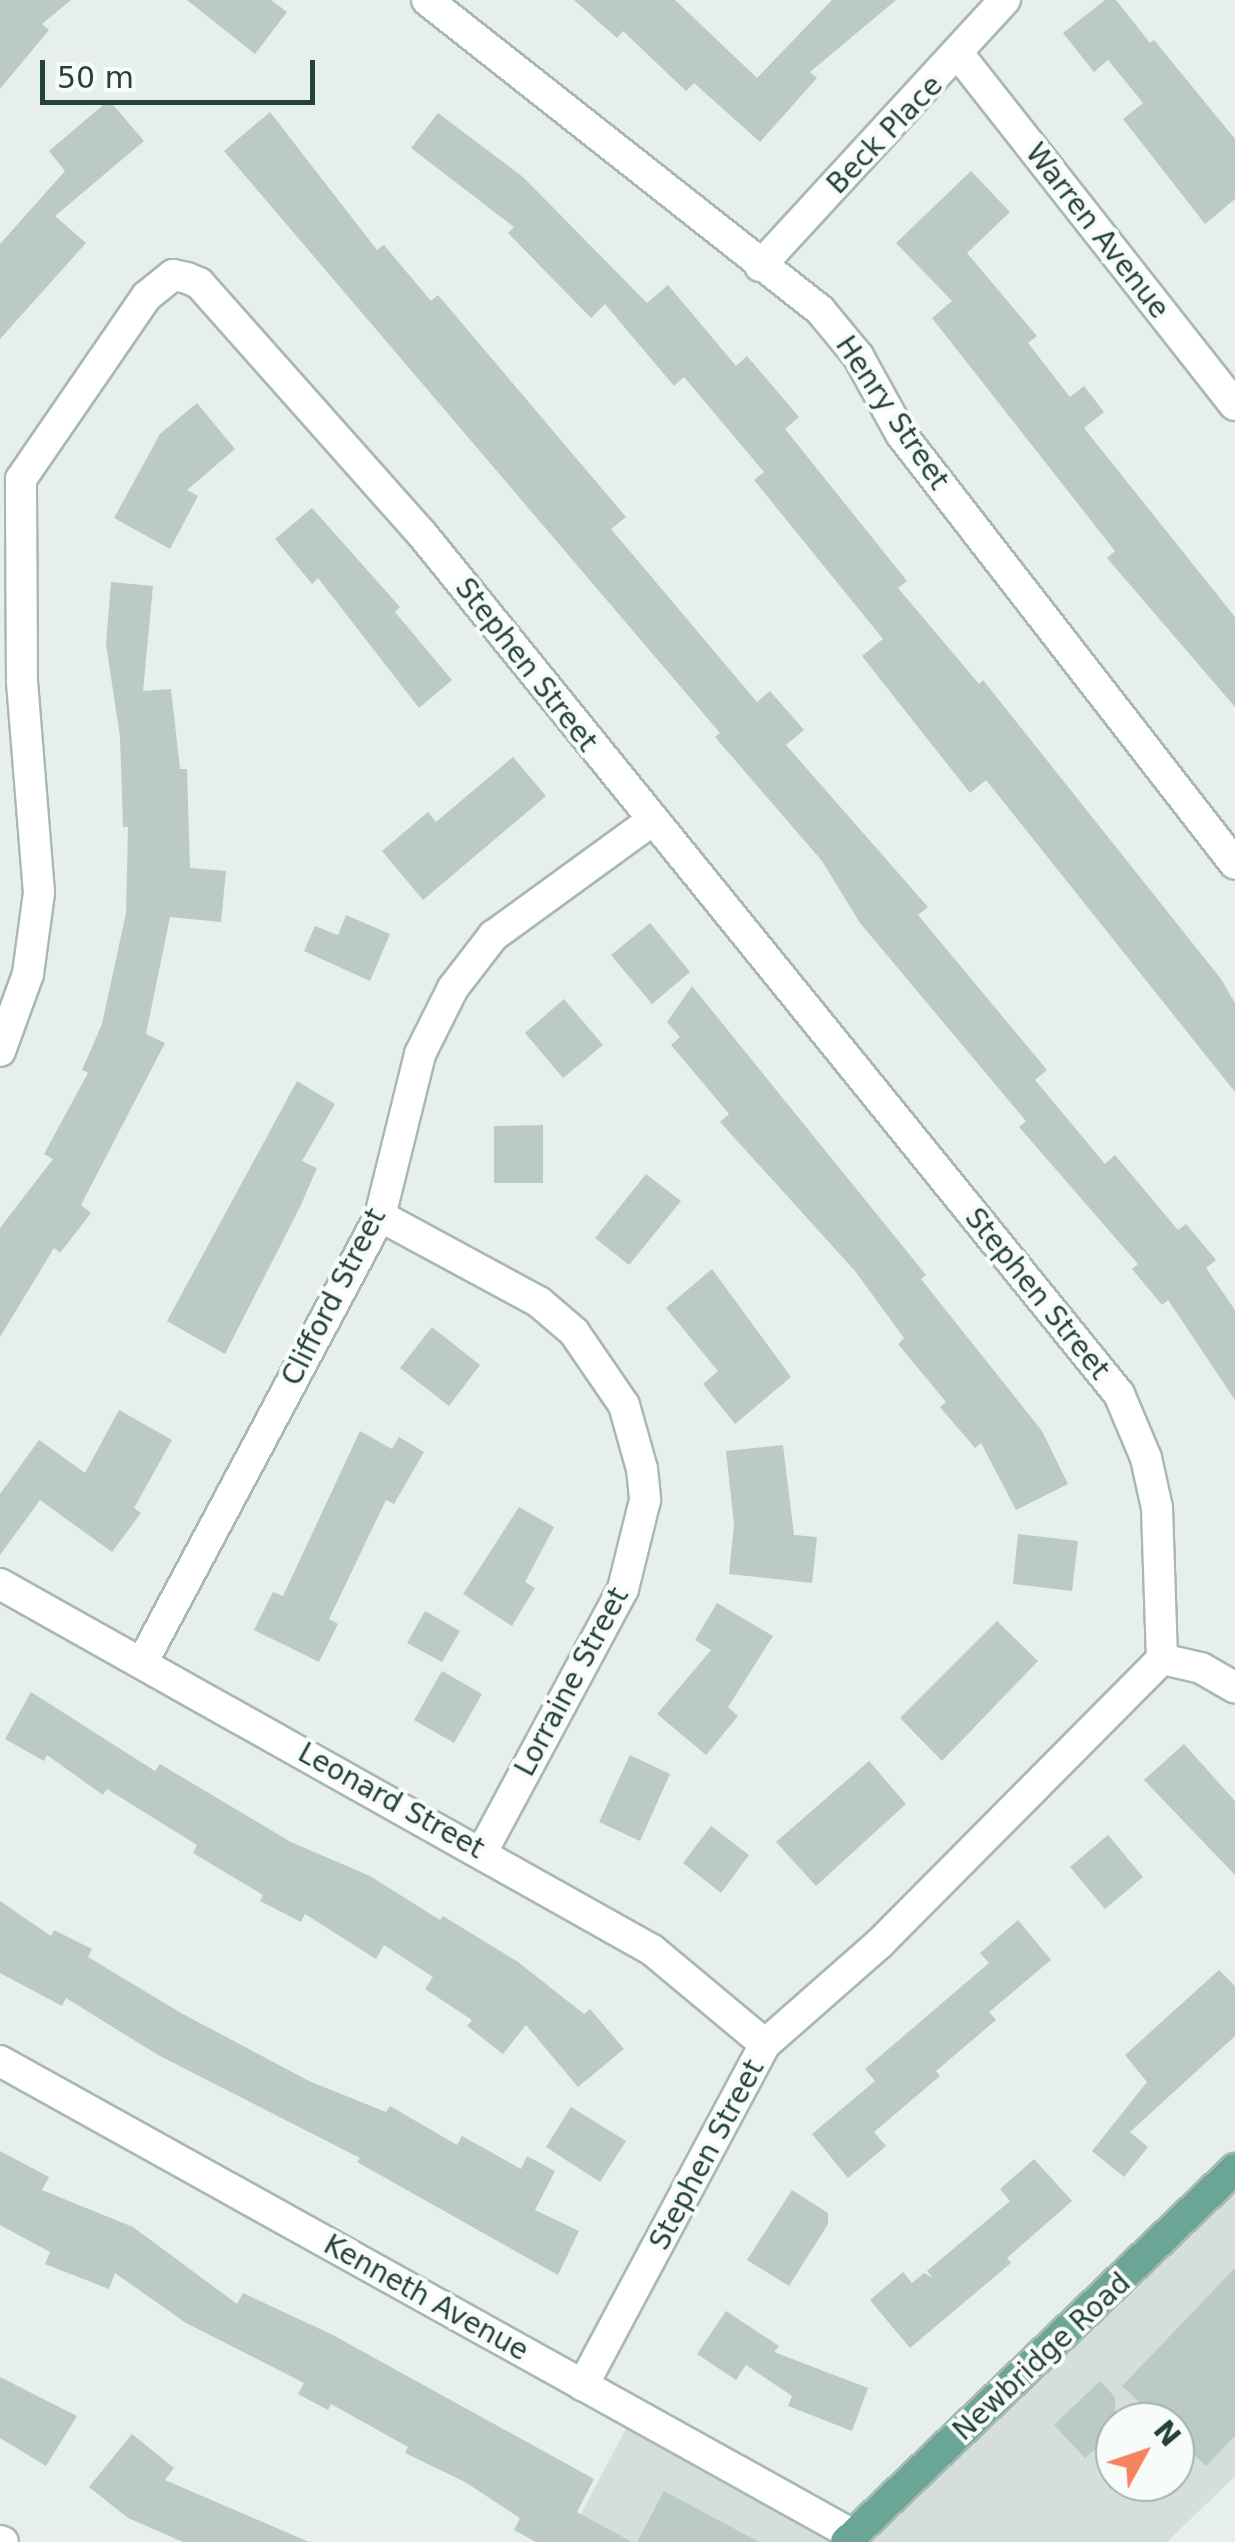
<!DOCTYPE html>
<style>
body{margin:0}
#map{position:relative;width:1235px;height:2542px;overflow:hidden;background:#e6efeb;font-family:"DejaVu Sans",sans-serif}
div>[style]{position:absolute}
.built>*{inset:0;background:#d4dfda}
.building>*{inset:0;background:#bbcac4}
.roads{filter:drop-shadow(2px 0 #a8b8b2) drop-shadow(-2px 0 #a8b8b2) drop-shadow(0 2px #a8b8b2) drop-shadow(0 -2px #a8b8b2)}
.street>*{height:30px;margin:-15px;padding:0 15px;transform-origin:15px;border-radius:15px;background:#fff}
.primary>*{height:30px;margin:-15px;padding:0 15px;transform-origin:15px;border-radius:15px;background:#6aa596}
span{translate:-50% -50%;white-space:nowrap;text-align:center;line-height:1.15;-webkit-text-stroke:8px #f7fbf9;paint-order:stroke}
.street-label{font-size:28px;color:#24423a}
.north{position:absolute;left:1095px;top:2402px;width:100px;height:100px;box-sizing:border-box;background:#f7fbf9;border:2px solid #a3b1ad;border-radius:50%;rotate:50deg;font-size:28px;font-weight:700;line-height:40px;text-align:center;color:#24423a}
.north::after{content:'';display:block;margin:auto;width:35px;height:45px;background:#f4845f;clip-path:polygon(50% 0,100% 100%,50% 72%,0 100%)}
.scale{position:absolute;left:40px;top:60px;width:275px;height:45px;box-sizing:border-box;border:5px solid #24423a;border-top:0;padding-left:12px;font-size:30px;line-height:35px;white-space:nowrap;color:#24423a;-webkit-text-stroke:8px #f7fbf9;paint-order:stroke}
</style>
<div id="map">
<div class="built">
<i style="clip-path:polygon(evenodd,1235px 2159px,1235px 2476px,1167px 2542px,566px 2542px,629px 2423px,840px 2535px,1235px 2159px,1115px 2422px,1175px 2422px,1175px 2482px,1115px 2482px,1115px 2422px)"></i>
</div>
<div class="building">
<i style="clip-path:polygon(0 0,71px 0,42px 24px,49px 30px,0 89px)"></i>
<i style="clip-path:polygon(187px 0,271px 0,287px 12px,255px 54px)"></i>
<i style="clip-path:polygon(574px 0,675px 0,757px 78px,832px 0,896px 0,810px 72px,817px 78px,760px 142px,694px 83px,686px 91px,623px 31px,617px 38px)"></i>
<i style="clip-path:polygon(1105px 0,1116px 0,1150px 43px,1154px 40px,1235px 139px,1235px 199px,1205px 224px,1123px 119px,1143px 103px,1108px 60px,1094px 72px,1063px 33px)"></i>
<i style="clip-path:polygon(109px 100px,144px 141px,55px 216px,86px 243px,0 339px,0 244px,65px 171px,49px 151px)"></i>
<i style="clip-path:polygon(270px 112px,377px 250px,384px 245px,431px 301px,438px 295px,626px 517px,611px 529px,757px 702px,770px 691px,804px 730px,786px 745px,928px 907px,918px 915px,1047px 1070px,1035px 1080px,1105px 1164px,1115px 1155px,1178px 1230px,1186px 1224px,1216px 1260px,1206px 1268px,1235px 1310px,1235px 1400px,1168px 1300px,1162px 1305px,1132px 1269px,1138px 1264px,1019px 1127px,1026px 1121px,860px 923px,822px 861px,715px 737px,720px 733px,224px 151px)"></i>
<i style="clip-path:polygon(438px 113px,523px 177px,647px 303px,668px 285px,736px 366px,747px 356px,799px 417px,785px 429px,907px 581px,898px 588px,979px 684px,983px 680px,1221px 979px,1235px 1003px,1235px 1092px,986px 780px,970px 793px,862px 656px,883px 639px,754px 480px,764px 472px,684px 377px,674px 386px,605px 304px,591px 318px,508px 233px,514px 227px,411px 148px)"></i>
<i style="clip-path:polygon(971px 171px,1010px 212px,967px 253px,1037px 336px,1028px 343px,1070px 397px,1084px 386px,1104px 412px,1084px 428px,1235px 617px,1235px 707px,1107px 558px,1115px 551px,932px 318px,952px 301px,896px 243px)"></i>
<i style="clip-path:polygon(197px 403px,235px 449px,187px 490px,198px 496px,170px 549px,114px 518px,160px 434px)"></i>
<i style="clip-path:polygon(312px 508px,400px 607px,395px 612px,452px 680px,419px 708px,318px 578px,312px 584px,275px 539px)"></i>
<i style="clip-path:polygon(111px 582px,153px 586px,143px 691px,171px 689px,180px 769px,187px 769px,190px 868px,226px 871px,221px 922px,170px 917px,146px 1034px,165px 1043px,81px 1205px,91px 1213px,60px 1253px,54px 1248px,0 1337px,0 1228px,53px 1159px,44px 1154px,88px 1073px,82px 1070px,102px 1024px,126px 913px,128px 827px,123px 827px,120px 737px,106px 644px)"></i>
<i style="clip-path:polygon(513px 757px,546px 796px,423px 900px,382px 851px,428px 812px,436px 822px)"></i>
<i style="clip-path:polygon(346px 915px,390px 934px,370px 981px,304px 951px,315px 926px,338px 935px)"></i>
<i style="clip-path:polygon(650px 923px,690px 972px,652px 1004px,611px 955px)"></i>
<i style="clip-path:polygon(692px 986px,926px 1275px,921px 1279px,1042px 1431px,1068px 1484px,1016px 1510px,981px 1443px,975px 1448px,940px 1407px,946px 1402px,898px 1344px,904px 1338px,855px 1271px,720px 1122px,729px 1114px,671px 1045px,680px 1037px,667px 1022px)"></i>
<i style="clip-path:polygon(564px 999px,603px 1045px,563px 1078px,525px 1033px)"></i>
<i style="clip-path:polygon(297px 1081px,335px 1104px,302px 1161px,317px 1168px,300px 1207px,225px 1354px,167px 1321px)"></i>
<i style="clip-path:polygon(543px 1125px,543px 1183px,494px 1183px,494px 1126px)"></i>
<i style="clip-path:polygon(646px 1174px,681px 1201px,629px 1265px,595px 1238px)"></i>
<i style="clip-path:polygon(712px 1269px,791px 1377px,735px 1424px,703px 1384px,718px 1371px,666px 1308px)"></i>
<i style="clip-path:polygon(432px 1327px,480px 1365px,449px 1406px,400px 1368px)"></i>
<i style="clip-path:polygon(119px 1410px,172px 1440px,134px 1508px,141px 1513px,112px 1552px,40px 1500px,0 1555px,0 1494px,39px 1440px,85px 1473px)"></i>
<i style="clip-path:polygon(360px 1431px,392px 1449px,399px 1437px,424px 1452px,394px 1504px,386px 1500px,329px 1619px,338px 1624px,319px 1662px,254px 1630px,273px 1592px,283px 1596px)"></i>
<i style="clip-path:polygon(783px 1445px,794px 1535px,817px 1537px,812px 1583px,729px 1574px,734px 1524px,726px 1451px)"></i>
<i style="clip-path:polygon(519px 1507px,554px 1527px,525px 1582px,535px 1588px,512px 1626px,463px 1594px)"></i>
<i style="clip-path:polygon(1018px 1534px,1078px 1541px,1072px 1591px,1013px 1584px)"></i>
<i style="clip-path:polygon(717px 1603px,773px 1636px,728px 1707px,738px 1716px,706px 1755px,657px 1714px,711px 1650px,695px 1640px)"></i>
<i style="clip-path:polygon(425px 1611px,460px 1631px,442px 1662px,407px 1643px)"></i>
<i style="clip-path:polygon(997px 1621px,1038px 1661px,942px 1761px,900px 1718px)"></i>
<i style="clip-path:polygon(442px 1671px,482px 1694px,454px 1743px,414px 1720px)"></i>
<i style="clip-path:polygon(31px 1692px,155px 1771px,160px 1764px,291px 1842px,370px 1876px,440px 1920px,443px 1916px,518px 1962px,584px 2014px,590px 2009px,624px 2049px,578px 2087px,526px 2025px,503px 2054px,467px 2026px,472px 2020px,425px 1989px,433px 1977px,384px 1945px,376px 1959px,305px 1914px,301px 1922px,260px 1901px,263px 1895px,193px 1853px,197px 1845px,107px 1789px,103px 1795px,47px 1755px,44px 1761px,5px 1739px)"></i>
<i style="clip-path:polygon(1184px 1744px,1235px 1801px,1235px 1875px,1144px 1780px)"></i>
<i style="clip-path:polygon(630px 1755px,670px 1774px,640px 1841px,599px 1822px)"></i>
<i style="clip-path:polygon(869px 1761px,906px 1804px,816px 1886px,776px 1842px)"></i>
<i style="clip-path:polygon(711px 1826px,749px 1855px,721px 1893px,683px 1863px)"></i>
<i style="clip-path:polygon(1108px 1835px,1143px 1877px,1105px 1909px,1070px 1867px)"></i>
<i style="clip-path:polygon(0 1901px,51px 1936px,54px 1930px,92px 1949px,88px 1957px,181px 2013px,309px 2081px,386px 2112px,390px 2106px,457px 2145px,462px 2136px,521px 2169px,527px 2156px,555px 2171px,535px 2210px,579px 2231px,558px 2275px,357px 2162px,360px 2158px,158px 2055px,66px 1998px,62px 2006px,0 1973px)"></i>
<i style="clip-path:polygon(1018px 1920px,1051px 1960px,989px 2012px,996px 2020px,936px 2071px,940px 2076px,874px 2132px,886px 2146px,848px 2178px,812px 2134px,875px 2081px,865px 2069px,989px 1963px,980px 1953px)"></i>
<i style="clip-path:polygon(1219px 1970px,1235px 1986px,1235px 2036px,1130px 2132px,1148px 2147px,1124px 2177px,1092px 2151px,1147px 2082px,1125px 2055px)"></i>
<i style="clip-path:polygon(571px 2107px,626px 2141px,600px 2182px,546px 2147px)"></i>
<i style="clip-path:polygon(0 2151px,49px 2177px,42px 2190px,133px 2227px,237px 2304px,243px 2293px,331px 2334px,594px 2479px,577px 2512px,632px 2542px,536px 2542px,514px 2530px,520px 2518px,465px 2482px,405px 2453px,408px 2447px,331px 2404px,328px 2410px,298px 2394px,304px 2383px,186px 2323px,115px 2273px,109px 2289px,45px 2264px,50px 2252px,0 2225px)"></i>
<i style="clip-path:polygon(1034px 2159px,1072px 2201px,1007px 2258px,1011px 2263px,910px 2348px,870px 2300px,903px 2272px,912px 2283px,924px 2273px,933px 2278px,927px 2271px,1010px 2201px,1000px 2189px)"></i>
<i style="clip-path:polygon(792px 2190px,828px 2213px,828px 2224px,789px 2286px,747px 2260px)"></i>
<i style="clip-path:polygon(1235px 2268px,1235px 2436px,1206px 2466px,1175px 2436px,1175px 2422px,1160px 2422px,1122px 2386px)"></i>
<i style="clip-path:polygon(726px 2311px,779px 2346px,774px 2352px,868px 2388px,852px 2431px,788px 2406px,792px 2396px,746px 2365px,736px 2380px,697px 2354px)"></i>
<i style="clip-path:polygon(0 2377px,77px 2416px,46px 2466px,0 2438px)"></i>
<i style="clip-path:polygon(1100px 2381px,1115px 2397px,1115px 2461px,1100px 2445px,1085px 2458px,1054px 2425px)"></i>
<i style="clip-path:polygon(132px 2434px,174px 2468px,165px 2480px,309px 2542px,183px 2542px,128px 2518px,89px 2487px)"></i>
<i style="clip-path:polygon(664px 2491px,759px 2542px,637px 2542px)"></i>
</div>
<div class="roads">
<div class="street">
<i style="left:427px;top:0;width:501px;rotate:38.27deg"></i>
<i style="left:820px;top:310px;width:60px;rotate:50.4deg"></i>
<i style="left:858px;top:356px;width:89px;rotate:61.1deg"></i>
<i style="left:901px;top:434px;width:544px;rotate:52.16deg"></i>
<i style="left:960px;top:56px;width:444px;rotate:51.8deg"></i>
<i style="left:760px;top:266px;width:362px;rotate:-47.4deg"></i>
<i style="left:0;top:1051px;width:82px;rotate:-70deg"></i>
<i style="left:28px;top:974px;width:82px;rotate:-82.3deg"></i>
<i style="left:39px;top:893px;width:212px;rotate:-94.6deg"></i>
<i style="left:22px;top:682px;width:203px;rotate:-90.3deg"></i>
<i style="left:21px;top:479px;width:222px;rotate:-55.5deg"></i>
<i style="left:147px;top:296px;width:33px;rotate:-39deg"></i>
<i style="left:173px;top:275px;width:14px;rotate:12deg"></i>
<i style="left:187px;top:278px;width:13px;rotate:23deg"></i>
<i style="left:199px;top:283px;width:336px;rotate:48.4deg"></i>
<i style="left:422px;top:534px;width:1107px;rotate:50.98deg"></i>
<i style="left:1119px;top:1394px;width:69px;rotate:67.1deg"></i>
<i style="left:1146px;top:1458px;width:51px;rotate:77.6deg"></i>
<i style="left:1157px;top:1508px;width:151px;rotate:88.1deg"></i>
<i style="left:1162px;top:1659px;width:402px;rotate:134.8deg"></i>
<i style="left:879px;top:1944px;width:152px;rotate:138.7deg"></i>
<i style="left:765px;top:2044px;width:387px;rotate:118.1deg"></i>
<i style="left:380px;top:1216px;width:181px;rotate:28.4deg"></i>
<i style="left:539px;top:1302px;width:46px;rotate:40.6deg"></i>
<i style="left:574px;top:1332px;width:88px;rotate:55.6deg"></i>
<i style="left:624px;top:1405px;width:66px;rotate:74.3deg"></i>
<i style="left:642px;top:1469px;width:31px;rotate:84deg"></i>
<i style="left:645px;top:1500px;width:92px;rotate:103.9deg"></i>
<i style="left:623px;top:1589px;width:298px;rotate:118.2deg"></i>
<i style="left:0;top:1584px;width:748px;rotate:29.31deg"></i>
<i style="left:652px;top:1950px;width:147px;rotate:39.8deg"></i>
<i style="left:1162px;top:1659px;width:40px;rotate:13deg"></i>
<i style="left:1201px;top:1668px;width:39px;rotate:30deg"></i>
<i style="left:142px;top:1663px;width:506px;rotate:-61.97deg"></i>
<i style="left:380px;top:1216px;width:167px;rotate:-76.1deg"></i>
<i style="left:420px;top:1054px;width:74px;rotate:-63.4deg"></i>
<i style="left:453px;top:988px;width:66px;rotate:-52.4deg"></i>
<i style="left:493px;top:936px;width:194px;rotate:-36deg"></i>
<i style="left:0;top:2061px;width:976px;rotate:29.06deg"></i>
<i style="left:0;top:2541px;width:3px;rotate:18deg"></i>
</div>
<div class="primary">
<i style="left:846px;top:2542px;width:539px;rotate:-43.8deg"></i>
</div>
</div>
<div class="street-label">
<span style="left:885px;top:135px;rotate:-46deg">Beck Place</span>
<span style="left:1097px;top:231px;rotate:52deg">Warren Avenue</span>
<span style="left:892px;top:413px;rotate:56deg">Henry Street</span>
<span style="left:526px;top:665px;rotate:52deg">Stephen Street</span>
<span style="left:1037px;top:1294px;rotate:51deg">Stephen Street</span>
<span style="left:334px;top:1297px;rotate:-63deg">Clifford Street</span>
<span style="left:572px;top:1682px;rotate:-62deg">Lorraine Street</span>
<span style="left:391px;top:1801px;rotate:29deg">Leonard Street</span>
<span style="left:707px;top:2155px;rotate:-62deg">Stephen Street</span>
<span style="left:426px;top:2298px;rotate:29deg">Kenneth Avenue</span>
<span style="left:1042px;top:2357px;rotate:-43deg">Newbridge Road</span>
</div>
<div class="north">N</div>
<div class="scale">50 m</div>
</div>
